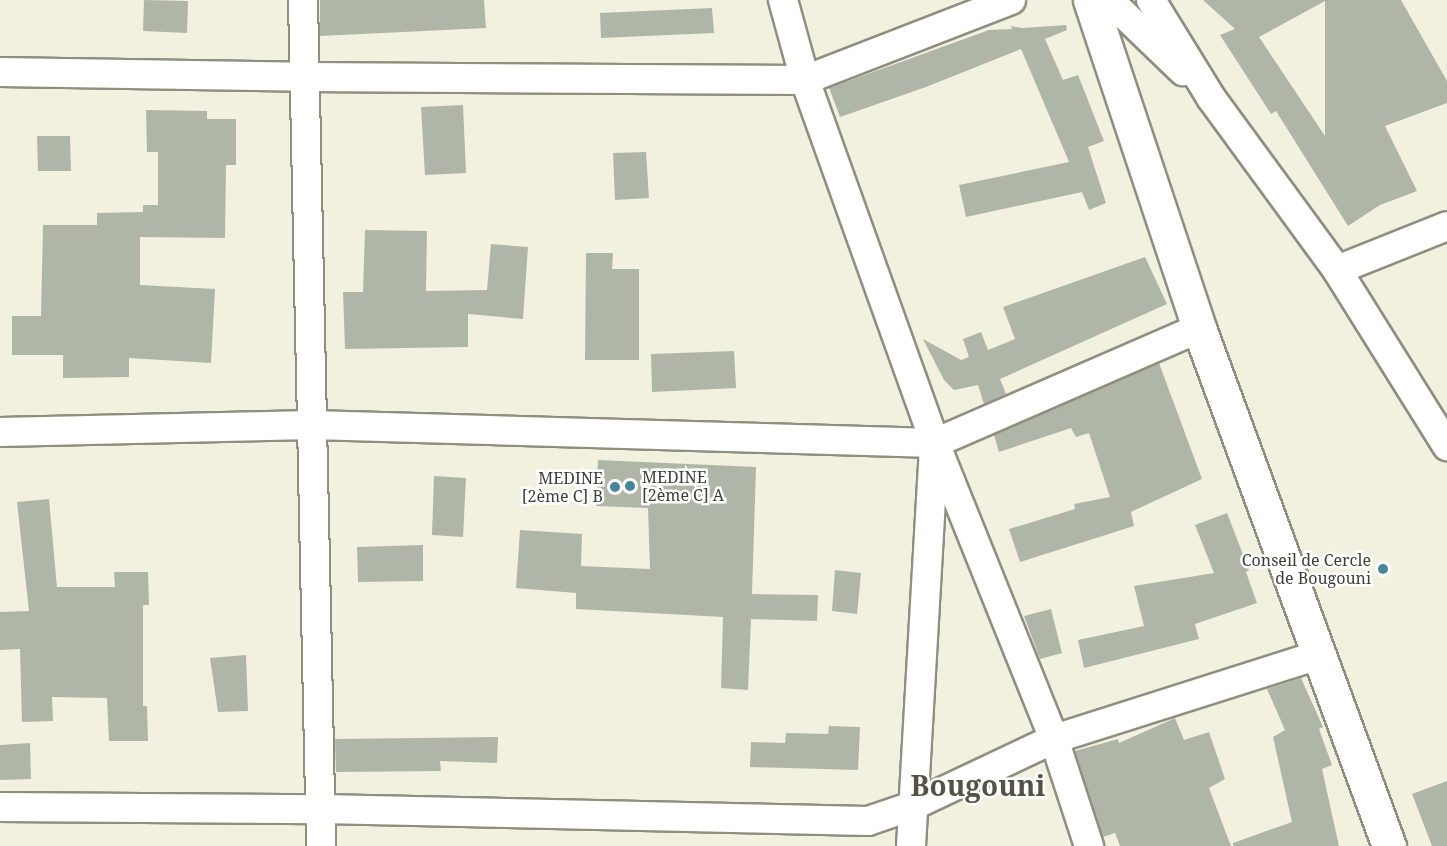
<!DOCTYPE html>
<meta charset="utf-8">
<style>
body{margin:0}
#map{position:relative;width:1447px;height:846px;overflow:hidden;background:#f2f1e0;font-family:"Noto Serif",serif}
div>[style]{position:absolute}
.building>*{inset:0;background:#b0b6a7}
.roads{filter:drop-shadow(2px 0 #8f8e7f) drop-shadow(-2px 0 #8f8e7f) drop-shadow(0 2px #8f8e7f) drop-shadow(0 -2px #8f8e7f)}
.minor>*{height:28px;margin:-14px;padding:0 14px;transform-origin:14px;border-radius:14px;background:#fff}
.tertiary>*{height:33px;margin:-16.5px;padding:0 16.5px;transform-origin:16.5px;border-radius:16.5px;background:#fff}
.dots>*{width:16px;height:16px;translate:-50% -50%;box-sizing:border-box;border:3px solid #fff;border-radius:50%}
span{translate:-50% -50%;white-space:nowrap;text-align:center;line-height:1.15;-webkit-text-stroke:5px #fff;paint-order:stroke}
.poi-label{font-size:16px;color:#3e3d37}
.left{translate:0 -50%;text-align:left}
.right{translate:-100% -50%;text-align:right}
.town-label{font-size:28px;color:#535244;font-weight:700}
</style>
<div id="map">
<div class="building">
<i style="clip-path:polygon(144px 0,188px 1px,187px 33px,143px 31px)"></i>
<i style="clip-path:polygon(320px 0,484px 0,486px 28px,320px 36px)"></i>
<i style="clip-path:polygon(evenodd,1203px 0,1401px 0,1447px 81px,1447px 103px,1385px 126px,1417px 191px,1380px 205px,1348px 226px,1276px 111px,1271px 114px,1220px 35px,1235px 29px,1203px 0,1325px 1px,1325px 136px,1259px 37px,1325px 1px)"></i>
<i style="clip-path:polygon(712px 8px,714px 33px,601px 38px,600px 13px)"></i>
<i style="clip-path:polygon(1066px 25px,1067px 30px,1045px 39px,1063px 80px,1078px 75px,1104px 141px,1088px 147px,1106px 203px,1089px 210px,1082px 192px,966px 217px,959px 185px,1069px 162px,1021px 49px,926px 87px,840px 117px,829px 88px,989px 30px,1012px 29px,1011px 26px,1022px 28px)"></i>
<i style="clip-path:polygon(463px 105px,466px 173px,425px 175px,421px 107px)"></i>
<i style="clip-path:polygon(146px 110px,207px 111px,207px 119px,236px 119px,236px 165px,226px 165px,225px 238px,140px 237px,140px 285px,215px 289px,211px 363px,129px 358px,129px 377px,63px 378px,63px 355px,12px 355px,12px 316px,41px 316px,43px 225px,97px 225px,97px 213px,143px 212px,143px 205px,158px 205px,158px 152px,147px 152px)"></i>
<i style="clip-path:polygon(37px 136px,70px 136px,71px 171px,38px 171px)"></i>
<i style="clip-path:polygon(646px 152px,649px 198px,615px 200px,613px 153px)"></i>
<i style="clip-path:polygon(365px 230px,427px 231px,426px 291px,487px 290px,491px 244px,528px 247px,523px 319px,468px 314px,468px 347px,345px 349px,343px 292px,363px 292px)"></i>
<i style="clip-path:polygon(586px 253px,613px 253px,612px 269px,639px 269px,639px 360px,585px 360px)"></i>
<i style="clip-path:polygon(1145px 257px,1167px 304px,1000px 379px,1006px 394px,984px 404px,978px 385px,954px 390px,944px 380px,923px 339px,961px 360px,969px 357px,963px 339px,981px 332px,988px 350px,1015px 339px,1003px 307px)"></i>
<i style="clip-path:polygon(734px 351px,736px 388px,652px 392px,651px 354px)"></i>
<i style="clip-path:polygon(1159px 363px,1202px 479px,1131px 512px,1134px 526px,1020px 562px,1009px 529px,1075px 509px,1074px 504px,1110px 497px,1089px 433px,1076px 437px,1071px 428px,999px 452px,994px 435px)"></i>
<i style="clip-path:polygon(598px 460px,756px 467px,752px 594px,818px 595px,817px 621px,751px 619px,748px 690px,721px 688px,723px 617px,576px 609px,576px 593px,516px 588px,520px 530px,582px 534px,581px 566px,650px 569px,648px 508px,596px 506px)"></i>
<i style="clip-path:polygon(434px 476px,466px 478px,463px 537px,432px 535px)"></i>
<i style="clip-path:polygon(49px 499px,57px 587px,115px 587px,114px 572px,148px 572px,149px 605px,143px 605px,143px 706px,147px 706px,148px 741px,109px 741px,107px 698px,52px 697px,53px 721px,22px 722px,20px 649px,0 650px,0 612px,29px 611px,17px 502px)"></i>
<i style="clip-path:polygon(1227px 513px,1249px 570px,1246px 572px,1257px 603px,1195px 624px,1199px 639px,1084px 668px,1078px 640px,1144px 626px,1134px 586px,1214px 573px,1195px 525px)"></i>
<i style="clip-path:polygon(423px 545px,423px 581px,358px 582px,357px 547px)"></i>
<i style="clip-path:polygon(835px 570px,861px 573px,857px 614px,832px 611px)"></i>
<i style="clip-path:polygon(1051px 609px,1062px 653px,1040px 659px,1024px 616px)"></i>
<i style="clip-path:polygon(246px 655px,248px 711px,218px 712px,210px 658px)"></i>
<i style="clip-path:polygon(1301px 678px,1323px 727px,1319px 729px,1332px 765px,1322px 769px,1339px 846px,1233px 846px,1233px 843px,1292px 822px,1273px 737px,1285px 730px,1267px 689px)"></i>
<i style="clip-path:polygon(1175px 718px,1184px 740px,1209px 732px,1225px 779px,1209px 788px,1231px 846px,1120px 846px,1115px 833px,1103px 837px,1075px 751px,1118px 739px,1119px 743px)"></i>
<i style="clip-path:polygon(829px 726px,860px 727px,858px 770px,750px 767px,751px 742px,785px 743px,786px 733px,828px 734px)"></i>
<i style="clip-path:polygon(498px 737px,497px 763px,440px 761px,441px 771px,336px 772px,335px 739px)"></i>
<i style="clip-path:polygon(30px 743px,31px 779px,0 780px,0 745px)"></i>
<i style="clip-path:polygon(1447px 781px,1447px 846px,1432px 846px,1412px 794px)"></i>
</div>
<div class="roads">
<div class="minor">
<i style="left:303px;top:0;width:846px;rotate:88.78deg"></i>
<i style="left:783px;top:0;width:83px;rotate:74.6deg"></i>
<i style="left:805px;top:80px;width:386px;rotate:70.3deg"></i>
<i style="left:935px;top:443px;width:319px;rotate:68.1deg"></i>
<i style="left:1054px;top:739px;width:113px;rotate:71.9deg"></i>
<i style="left:1109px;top:0;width:103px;rotate:43.8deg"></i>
<i style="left:1151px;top:0;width:116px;rotate:58.4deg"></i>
<i style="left:1212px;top:99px;width:212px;rotate:53.8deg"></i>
<i style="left:1337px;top:270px;width:208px;rotate:58deg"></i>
<i style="left:0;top:72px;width:304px;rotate:0.9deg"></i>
<i style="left:304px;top:77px;width:501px;rotate:0.34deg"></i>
<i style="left:805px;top:80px;width:221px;rotate:-21.2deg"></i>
<i style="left:1337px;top:270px;width:118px;rotate:-21.8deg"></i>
<i style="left:0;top:432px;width:312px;rotate:-1.3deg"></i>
<i style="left:312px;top:425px;width:623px;rotate:1.65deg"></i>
<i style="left:935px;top:443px;width:288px;rotate:-23.5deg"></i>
<i style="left:0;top:807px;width:321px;rotate:0.4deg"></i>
<i style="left:321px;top:809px;width:547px;rotate:1.26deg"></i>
<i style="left:868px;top:821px;width:46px;rotate:-18.8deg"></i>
<i style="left:912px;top:806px;width:157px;rotate:-25.3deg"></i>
<i style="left:1054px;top:739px;width:278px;rotate:-17.6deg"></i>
<i style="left:911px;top:846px;width:396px;rotate:-86.7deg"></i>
</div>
<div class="tertiary">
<i style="left:1090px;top:0;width:346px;rotate:71.6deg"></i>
<i style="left:1199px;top:328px;width:552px;rotate:69.86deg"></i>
</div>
</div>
<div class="dots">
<i style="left:630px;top:486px;background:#458798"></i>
<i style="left:615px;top:487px;background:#458798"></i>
<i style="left:1383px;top:569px;background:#458798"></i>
</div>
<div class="poi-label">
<span class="left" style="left:642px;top:486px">MEDINE<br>[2ème C] A</span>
<span class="right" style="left:603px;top:487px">MEDINE<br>[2ème C] B</span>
<span class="right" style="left:1371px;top:569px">Conseil de Cercle<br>de Bougouni</span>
</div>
<div class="town-label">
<span style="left:978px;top:785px">Bougouni</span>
</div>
</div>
